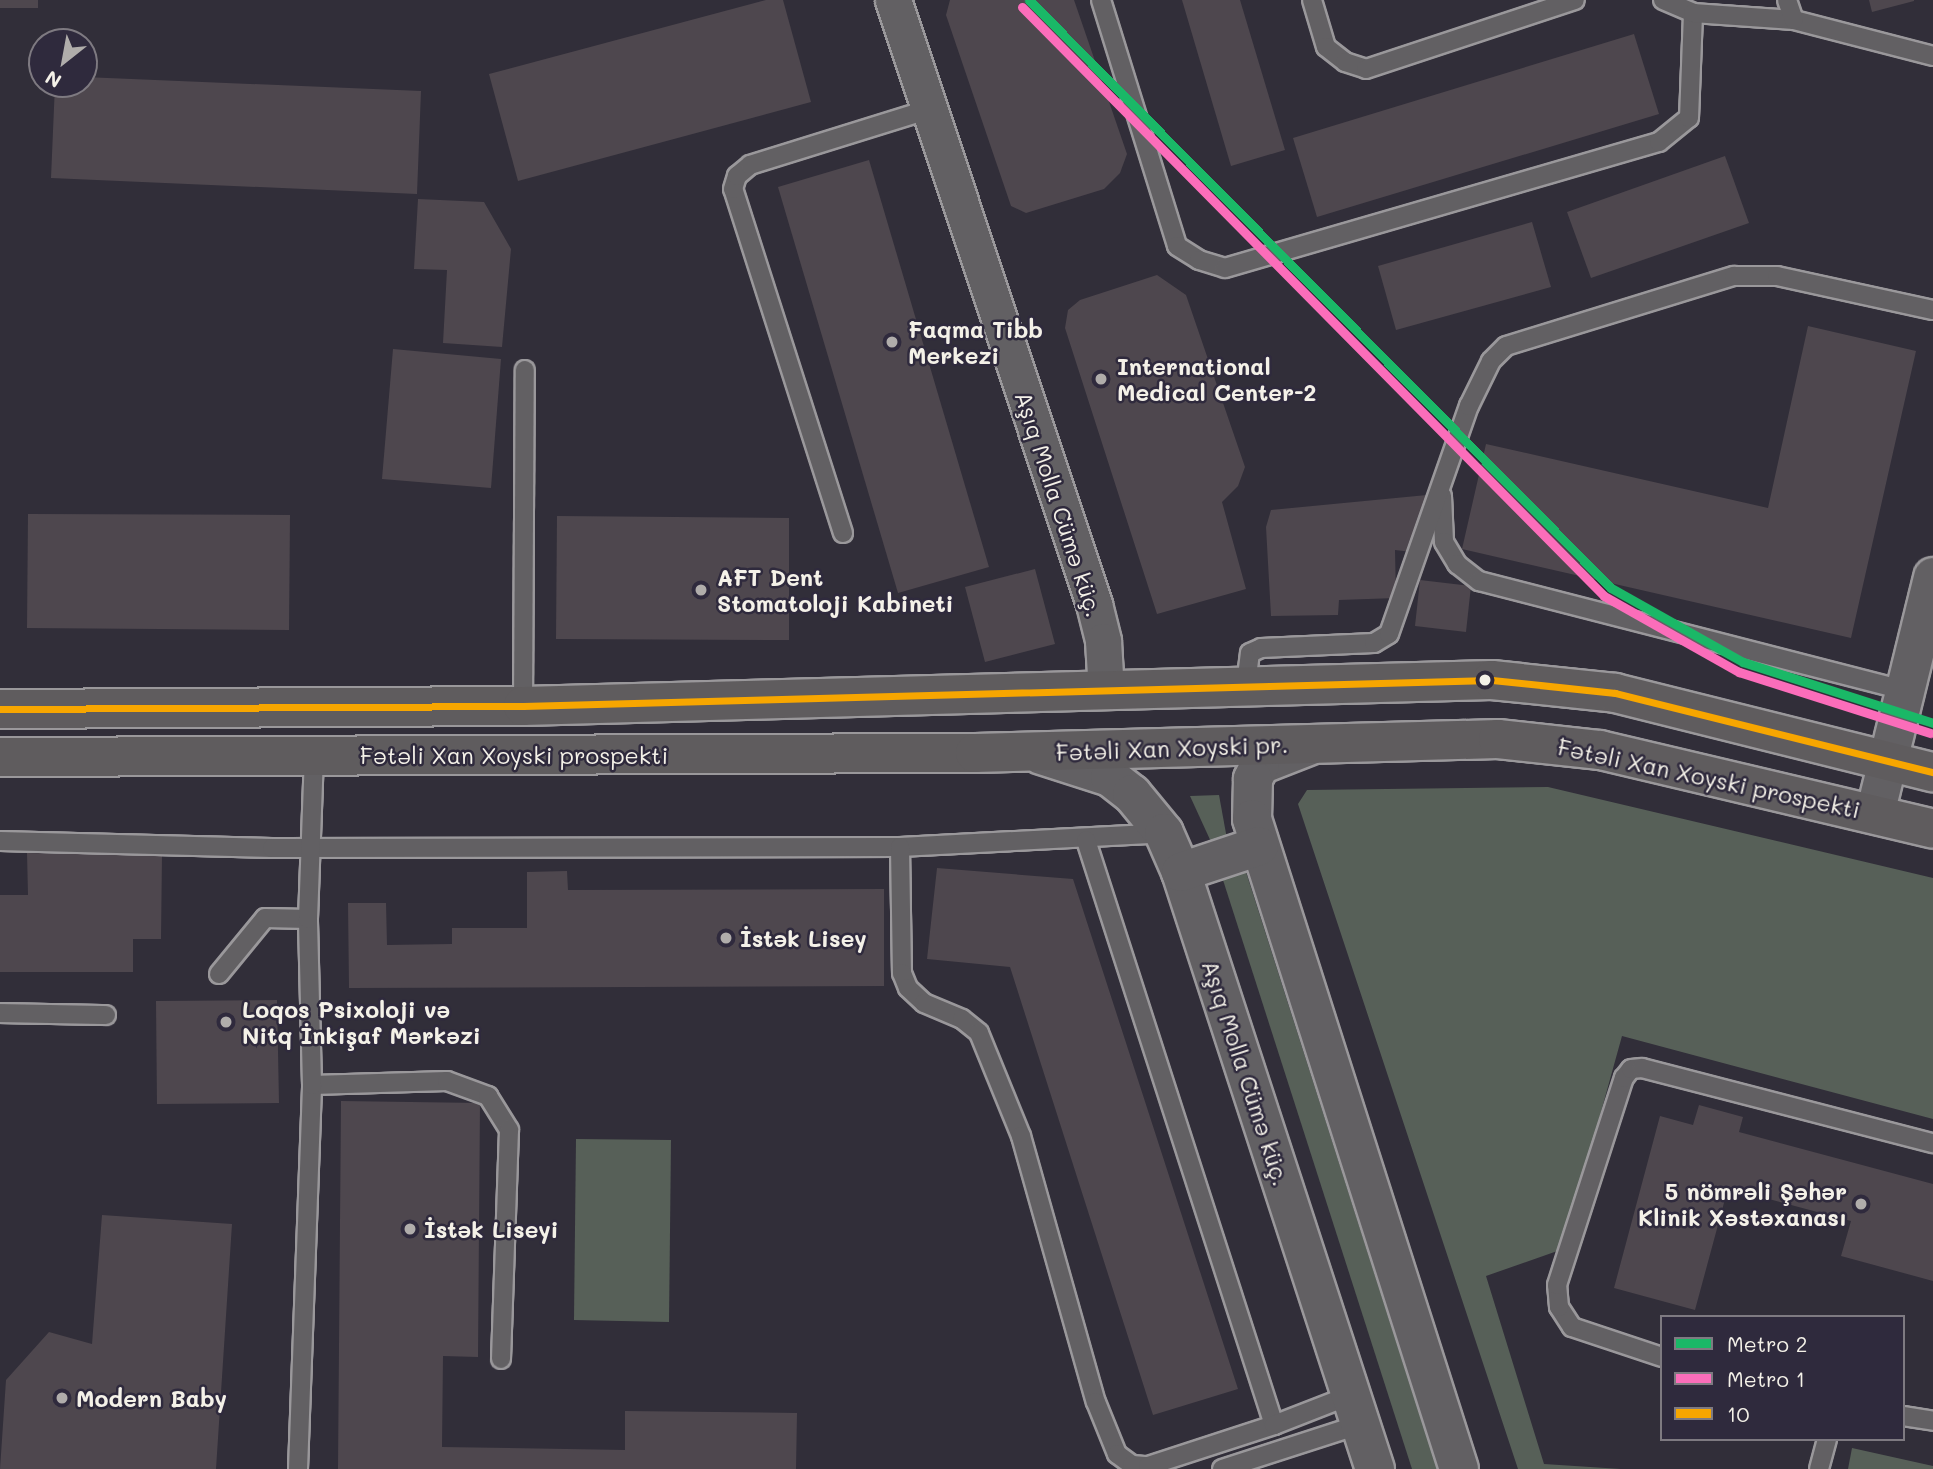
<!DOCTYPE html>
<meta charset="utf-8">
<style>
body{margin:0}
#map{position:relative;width:1933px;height:1469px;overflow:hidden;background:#312e39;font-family:Mali,sans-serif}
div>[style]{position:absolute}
.green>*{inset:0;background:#576058}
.building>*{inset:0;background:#4e474e}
.roads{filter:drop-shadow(2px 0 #9a989b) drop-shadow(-2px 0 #9a989b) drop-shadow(0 2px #9a989b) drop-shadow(0 -2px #9a989b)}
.lane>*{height:18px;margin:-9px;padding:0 9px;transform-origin:9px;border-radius:9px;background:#626063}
.street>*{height:35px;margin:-17.5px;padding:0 17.5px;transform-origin:17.5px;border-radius:17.5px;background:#626063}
.secondary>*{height:38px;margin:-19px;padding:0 19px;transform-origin:19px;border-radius:19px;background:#626063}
.primary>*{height:38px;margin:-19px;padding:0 19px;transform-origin:19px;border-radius:19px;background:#5f5c5e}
.bus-1>*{height:7px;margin:-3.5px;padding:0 3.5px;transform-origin:3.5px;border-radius:3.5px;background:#f7a600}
.metro-1>*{height:9px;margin:-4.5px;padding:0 4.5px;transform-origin:4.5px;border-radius:4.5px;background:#1ab867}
.metro-2>*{height:9px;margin:-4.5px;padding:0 4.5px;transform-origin:4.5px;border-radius:4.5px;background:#fb6dba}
.dots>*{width:19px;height:19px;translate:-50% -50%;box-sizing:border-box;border:4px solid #2f2a3d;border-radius:50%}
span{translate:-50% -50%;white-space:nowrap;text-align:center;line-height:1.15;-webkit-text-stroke:5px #2f2a3d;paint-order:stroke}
.poi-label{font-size:23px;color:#f4f1e8;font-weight:700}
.left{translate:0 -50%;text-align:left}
.right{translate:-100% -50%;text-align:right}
.street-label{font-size:23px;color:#f4f1e8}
.legend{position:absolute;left:1660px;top:1315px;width:245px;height:126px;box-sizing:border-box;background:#2f2a3d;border:2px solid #7e7a81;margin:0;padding:9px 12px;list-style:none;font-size:21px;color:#f4f1e8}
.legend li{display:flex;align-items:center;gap:14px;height:35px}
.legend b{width:35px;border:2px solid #7e7a81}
.north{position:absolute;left:28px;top:28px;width:70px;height:70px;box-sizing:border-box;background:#2f2a3d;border:2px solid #7e7a81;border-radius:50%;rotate:211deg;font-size:19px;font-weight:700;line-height:28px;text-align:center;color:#f4f1e8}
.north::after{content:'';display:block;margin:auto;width:24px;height:32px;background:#b0adab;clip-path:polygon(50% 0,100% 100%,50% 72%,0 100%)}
</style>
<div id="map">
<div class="green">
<i style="clip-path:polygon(1548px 787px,1933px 878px,1933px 1119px,1622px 1036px,1563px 1249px,1486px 1276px,1544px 1464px,1621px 1469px,1518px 1469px,1298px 804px,1307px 790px)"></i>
<i style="clip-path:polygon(1219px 795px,1227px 839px,1212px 844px,1190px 796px)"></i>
<i style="clip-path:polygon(1246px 872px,1437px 1469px,1412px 1469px,1223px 880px)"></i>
<i style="clip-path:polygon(576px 1139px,671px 1140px,669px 1322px,574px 1320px)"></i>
<i style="clip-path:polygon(1852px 1448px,1933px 1466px,1933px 1469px,1848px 1469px)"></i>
</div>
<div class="building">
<i style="clip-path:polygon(0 0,38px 0,38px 8px,0 8px)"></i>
<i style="clip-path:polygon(766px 0,783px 0,811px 102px,518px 181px,489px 74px)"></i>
<i style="clip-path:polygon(950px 0,1074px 0,1127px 154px,1120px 173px,1104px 189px,1026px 213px,1011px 206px,946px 15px)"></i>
<i style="clip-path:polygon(1182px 0,1240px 0,1285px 150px,1231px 166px)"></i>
<i style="clip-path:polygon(1869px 0,1914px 0,1914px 1px,1872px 12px)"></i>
<i style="clip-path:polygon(1634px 34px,1659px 114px,1317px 217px,1293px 138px)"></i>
<i style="clip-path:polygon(84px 77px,421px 91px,417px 194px,51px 178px,55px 84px,84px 84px)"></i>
<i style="clip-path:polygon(1725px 156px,1749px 223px,1591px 278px,1567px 212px)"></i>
<i style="clip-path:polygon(869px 160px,989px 567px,898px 593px,778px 187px)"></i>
<i style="clip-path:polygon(418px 199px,484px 202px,511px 249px,502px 347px,443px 343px,447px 270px,414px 269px)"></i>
<i style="clip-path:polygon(1532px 222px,1551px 287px,1396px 330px,1378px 266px)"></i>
<i style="clip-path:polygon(1157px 275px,1186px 295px,1245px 467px,1238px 486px,1222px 502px,1246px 589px,1157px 614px,1065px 328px,1068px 310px,1080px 300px)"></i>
<i style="clip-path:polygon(1808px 326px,1916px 351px,1851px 638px,1462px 549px,1486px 444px,1768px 508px)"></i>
<i style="clip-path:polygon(393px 349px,501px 359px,491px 488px,382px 479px)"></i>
<i style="clip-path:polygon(1427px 495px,1412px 552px,1395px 550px,1396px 598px,1339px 600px,1338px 615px,1271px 616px,1266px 527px,1271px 510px)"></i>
<i style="clip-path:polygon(28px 514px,290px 515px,289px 630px,27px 628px)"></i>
<i style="clip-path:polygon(557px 516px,789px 518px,789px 640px,556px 639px)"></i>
<i style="clip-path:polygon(1035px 569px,1055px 644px,985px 662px,965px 587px)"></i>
<i style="clip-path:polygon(1420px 580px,1471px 586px,1466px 632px,1415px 626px)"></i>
<i style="clip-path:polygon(27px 853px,162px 855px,161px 939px,133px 939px,133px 972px,0 972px,0 895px,28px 895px)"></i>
<i style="clip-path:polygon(937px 868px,1073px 879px,1238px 1389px,1153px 1415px,1010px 967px,927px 959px)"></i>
<i style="clip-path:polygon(567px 871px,568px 890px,884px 889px,884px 986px,349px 988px,348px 903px,386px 903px,387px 945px,452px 944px,452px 928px,527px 928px,527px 872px)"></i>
<i style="clip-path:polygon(277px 1000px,279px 1103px,157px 1104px,156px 1001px)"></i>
<i style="clip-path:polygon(341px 1101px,480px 1103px,478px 1357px,443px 1356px,442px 1447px,625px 1450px,625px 1411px,797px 1413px,796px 1469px,338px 1469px)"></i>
<i style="clip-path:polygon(1699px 1105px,1743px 1117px,1739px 1132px,1933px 1184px,1933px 1281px,1841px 1256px,1851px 1221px,1728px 1188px,1695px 1310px,1614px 1288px,1660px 1116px,1693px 1125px)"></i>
<i style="clip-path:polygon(102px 1215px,232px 1224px,216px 1469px,0 1469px,6px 1380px,49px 1332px,92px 1344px)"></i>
</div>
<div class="roads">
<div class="lane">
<i style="left:1101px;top:0;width:257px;rotate:72.8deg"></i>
<i style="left:1177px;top:246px;width:26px;rotate:32deg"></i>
<i style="left:1199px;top:260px;width:27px;rotate:17deg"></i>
<i style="left:1225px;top:268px;width:452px;rotate:-16.2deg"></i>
<i style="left:1659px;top:142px;width:38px;rotate:-39deg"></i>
<i style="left:1689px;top:118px;width:105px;rotate:-87.8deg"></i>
<i style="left:1312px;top:0;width:49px;rotate:73.4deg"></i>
<i style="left:1326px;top:47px;width:24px;rotate:38deg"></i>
<i style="left:1345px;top:62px;width:22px;rotate:18deg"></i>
<i style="left:1366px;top:69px;width:220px;rotate:-18.3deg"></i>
<i style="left:1663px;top:0;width:33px;rotate:23deg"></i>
<i style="left:1693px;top:13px;width:101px;rotate:4deg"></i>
<i style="left:1794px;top:20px;width:144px;rotate:14.5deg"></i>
<i style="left:1787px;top:0;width:21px;rotate:71deg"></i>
<i style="left:1442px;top:496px;width:46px;rotate:87.5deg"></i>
<i style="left:1444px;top:542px;width:26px;rotate:59deg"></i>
<i style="left:1457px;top:564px;width:28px;rotate:38deg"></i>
<i style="left:1479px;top:581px;width:440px;rotate:14.4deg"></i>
<i style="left:843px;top:533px;width:361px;rotate:-107.7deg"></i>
<i style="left:733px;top:189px;width:14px;rotate:-73deg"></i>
<i style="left:737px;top:176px;width:17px;rotate:-40deg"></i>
<i style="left:750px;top:165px;width:185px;rotate:-17.3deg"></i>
<i style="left:1246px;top:685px;width:32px;rotate:-83deg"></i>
<i style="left:1250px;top:653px;width:12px;rotate:-24deg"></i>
<i style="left:1261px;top:648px;width:113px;rotate:-2.5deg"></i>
<i style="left:1374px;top:643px;width:17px;rotate:-31deg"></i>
<i style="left:1389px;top:634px;width:242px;rotate:-70.7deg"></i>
<i style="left:1469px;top:406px;width:50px;rotate:-63.9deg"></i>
<i style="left:1491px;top:361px;width:21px;rotate:-45deg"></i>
<i style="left:1506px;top:346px;width:239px;rotate:-17.1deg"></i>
<i style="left:1734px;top:276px;width:43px"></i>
<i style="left:1777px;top:276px;width:160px;rotate:12.3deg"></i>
<i style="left:523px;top:706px;width:336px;rotate:-89.7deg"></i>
<i style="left:0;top:841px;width:272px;rotate:1.5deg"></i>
<i style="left:272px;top:848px;width:628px;rotate:-0.09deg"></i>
<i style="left:900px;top:847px;width:264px;rotate:-3deg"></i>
<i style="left:900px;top:847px;width:126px;rotate:89.1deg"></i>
<i style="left:902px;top:973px;width:16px;rotate:68deg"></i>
<i style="left:908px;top:988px;width:22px;rotate:43deg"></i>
<i style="left:924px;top:1003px;width:41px;rotate:22.8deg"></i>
<i style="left:962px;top:1019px;width:22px;rotate:39deg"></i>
<i style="left:979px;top:1033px;width:111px;rotate:67.8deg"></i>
<i style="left:1021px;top:1136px;width:276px;rotate:74.3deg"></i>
<i style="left:1096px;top:1402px;width:56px;rotate:68deg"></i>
<i style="left:1117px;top:1454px;width:19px;rotate:36deg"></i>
<i style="left:1132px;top:1465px;width:16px;rotate:4deg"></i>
<i style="left:1148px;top:1466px;width:133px;rotate:-18deg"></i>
<i style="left:1274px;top:1425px;width:614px;rotate:-107.82deg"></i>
<i style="left:219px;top:974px;width:72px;rotate:-50.6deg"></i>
<i style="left:265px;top:918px;width:43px;rotate:1.3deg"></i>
<i style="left:0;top:1013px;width:106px;rotate:1.1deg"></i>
<i style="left:312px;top:1085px;width:135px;rotate:-1.7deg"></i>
<i style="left:447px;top:1081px;width:44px;rotate:20.1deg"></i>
<i style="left:488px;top:1096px;width:40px;rotate:58deg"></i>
<i style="left:509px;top:1130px;width:229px;rotate:92deg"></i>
<i style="left:1662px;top:1357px;width:95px;rotate:-161.6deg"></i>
<i style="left:1572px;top:1327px;width:24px;rotate:-123deg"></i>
<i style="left:1559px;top:1307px;width:22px;rotate:-95deg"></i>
<i style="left:1557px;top:1285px;width:218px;rotate:-72.1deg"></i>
<i style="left:1624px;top:1078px;width:11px;rotate:-52deg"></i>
<i style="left:1631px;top:1069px;width:11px;rotate:-5deg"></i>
<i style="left:1642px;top:1068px;width:301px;rotate:14.5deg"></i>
<i style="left:1903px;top:1416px;width:30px;rotate:9deg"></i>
<i style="left:1274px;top:1425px;width:83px;rotate:-21.3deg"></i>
<i style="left:298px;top:1469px;width:384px;rotate:-87.9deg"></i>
<i style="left:312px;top:1085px;width:166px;rotate:-91.4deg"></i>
<i style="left:308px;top:919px;width:164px;rotate:-87.9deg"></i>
<i style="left:1222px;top:1469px;width:146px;rotate:-17.9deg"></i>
<i style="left:1819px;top:1469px;width:31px;rotate:-75deg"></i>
</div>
<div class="street">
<i style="left:893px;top:0;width:637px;rotate:71.59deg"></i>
<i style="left:1094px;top:604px;width:38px;rotate:76deg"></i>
<i style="left:1103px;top:641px;width:50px;rotate:86.6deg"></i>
</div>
<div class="secondary">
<i style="left:1311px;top:745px;width:55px;rotate:158.6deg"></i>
<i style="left:1260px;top:765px;width:16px;rotate:117deg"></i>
<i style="left:1253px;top:779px;width:40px;rotate:91.4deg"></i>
<i style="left:1252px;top:819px;width:682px;rotate:72.34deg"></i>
<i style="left:1041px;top:755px;width:72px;rotate:17.7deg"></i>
<i style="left:1110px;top:777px;width:28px;rotate:38deg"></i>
<i style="left:1132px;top:794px;width:50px;rotate:50.6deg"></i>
<i style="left:1164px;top:833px;width:43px;rotate:66.4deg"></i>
<i style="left:1181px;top:872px;width:628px;rotate:72deg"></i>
<i style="left:1875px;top:814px;width:244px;rotate:-76.2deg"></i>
<i style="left:1181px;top:872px;width:82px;rotate:-18.4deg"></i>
</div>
<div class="primary">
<i style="left:0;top:709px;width:523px;rotate:-0.33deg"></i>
<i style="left:523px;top:706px;width:969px;rotate:-1.54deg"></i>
<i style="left:1492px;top:680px;width:124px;rotate:6deg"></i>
<i style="left:1615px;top:693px;width:328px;rotate:14deg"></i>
<i style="left:0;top:757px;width:975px;rotate:-0.24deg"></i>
<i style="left:975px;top:753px;width:523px;rotate:-1.53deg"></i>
<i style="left:1498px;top:739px;width:103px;rotate:6.2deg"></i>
<i style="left:1600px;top:750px;width:342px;rotate:13.3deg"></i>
</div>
</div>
<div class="bus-1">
<i style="left:0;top:709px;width:523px;rotate:-0.33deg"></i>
<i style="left:523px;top:706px;width:969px;rotate:-1.54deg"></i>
<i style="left:1492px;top:680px;width:124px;rotate:6deg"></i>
<i style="left:1615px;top:693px;width:328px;rotate:14deg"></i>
</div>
<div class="metro-1">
<i style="left:1029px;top:0;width:827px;rotate:45.29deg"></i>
<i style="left:1611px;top:588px;width:151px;rotate:29.3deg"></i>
<i style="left:1743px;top:662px;width:200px;rotate:17.8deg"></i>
</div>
<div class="metro-2">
<i style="left:1022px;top:7px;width:828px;rotate:45.34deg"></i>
<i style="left:1604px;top:596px;width:155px;rotate:29.4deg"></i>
<i style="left:1739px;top:672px;width:201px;rotate:17.7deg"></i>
</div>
<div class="dots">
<i style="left:892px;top:342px;background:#b0adab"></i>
<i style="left:1101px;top:379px;background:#b0adab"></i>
<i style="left:701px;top:590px;background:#b0adab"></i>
<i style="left:1485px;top:680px;background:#f4f1e8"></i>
<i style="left:726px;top:938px;background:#b0adab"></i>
<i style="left:226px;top:1022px;background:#b0adab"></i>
<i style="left:1861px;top:1204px;background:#b0adab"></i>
<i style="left:410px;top:1229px;background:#b0adab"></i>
<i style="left:62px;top:1398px;background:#b0adab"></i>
</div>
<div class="poi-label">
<span class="left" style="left:908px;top:342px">Faqma Tibb<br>Merkezi</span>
<span class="left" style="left:1117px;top:379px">International<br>Medical Center-2</span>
<span class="left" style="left:717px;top:590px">AFT Dent<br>Stomatoloji Kabineti</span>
<span class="left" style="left:740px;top:938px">İstək Lisey</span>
<span class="left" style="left:242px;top:1022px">Loqos Psixoloji və<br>Nitq İnkişaf Mərkəzi</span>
<span class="right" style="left:1847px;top:1204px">5 nömrəli Şəhər<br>Klinik Xəstəxanası</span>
<span class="left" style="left:424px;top:1229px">İstək Liseyi</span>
<span class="left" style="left:76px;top:1398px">Modern Baby</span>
</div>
<div class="street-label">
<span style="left:1059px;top:504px;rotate:72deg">Aşıq Molla Cümə küç.</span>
<span style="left:1172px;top:748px;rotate:-2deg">Fətəli Xan Xoyski pr.</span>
<span style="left:514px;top:755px">Fətəli Xan Xoyski prospekti</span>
<span style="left:1709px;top:778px;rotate:12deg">Fətəli Xan Xoyski prospekti</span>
<span style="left:1246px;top:1073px;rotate:72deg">Aşıq Molla Cümə küç.</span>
</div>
<ul class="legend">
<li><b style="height:9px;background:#1ab867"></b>Metro 2</li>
<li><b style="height:9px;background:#fb6dba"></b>Metro 1</li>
<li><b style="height:9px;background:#f7a600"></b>10</li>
</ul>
<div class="north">N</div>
</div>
